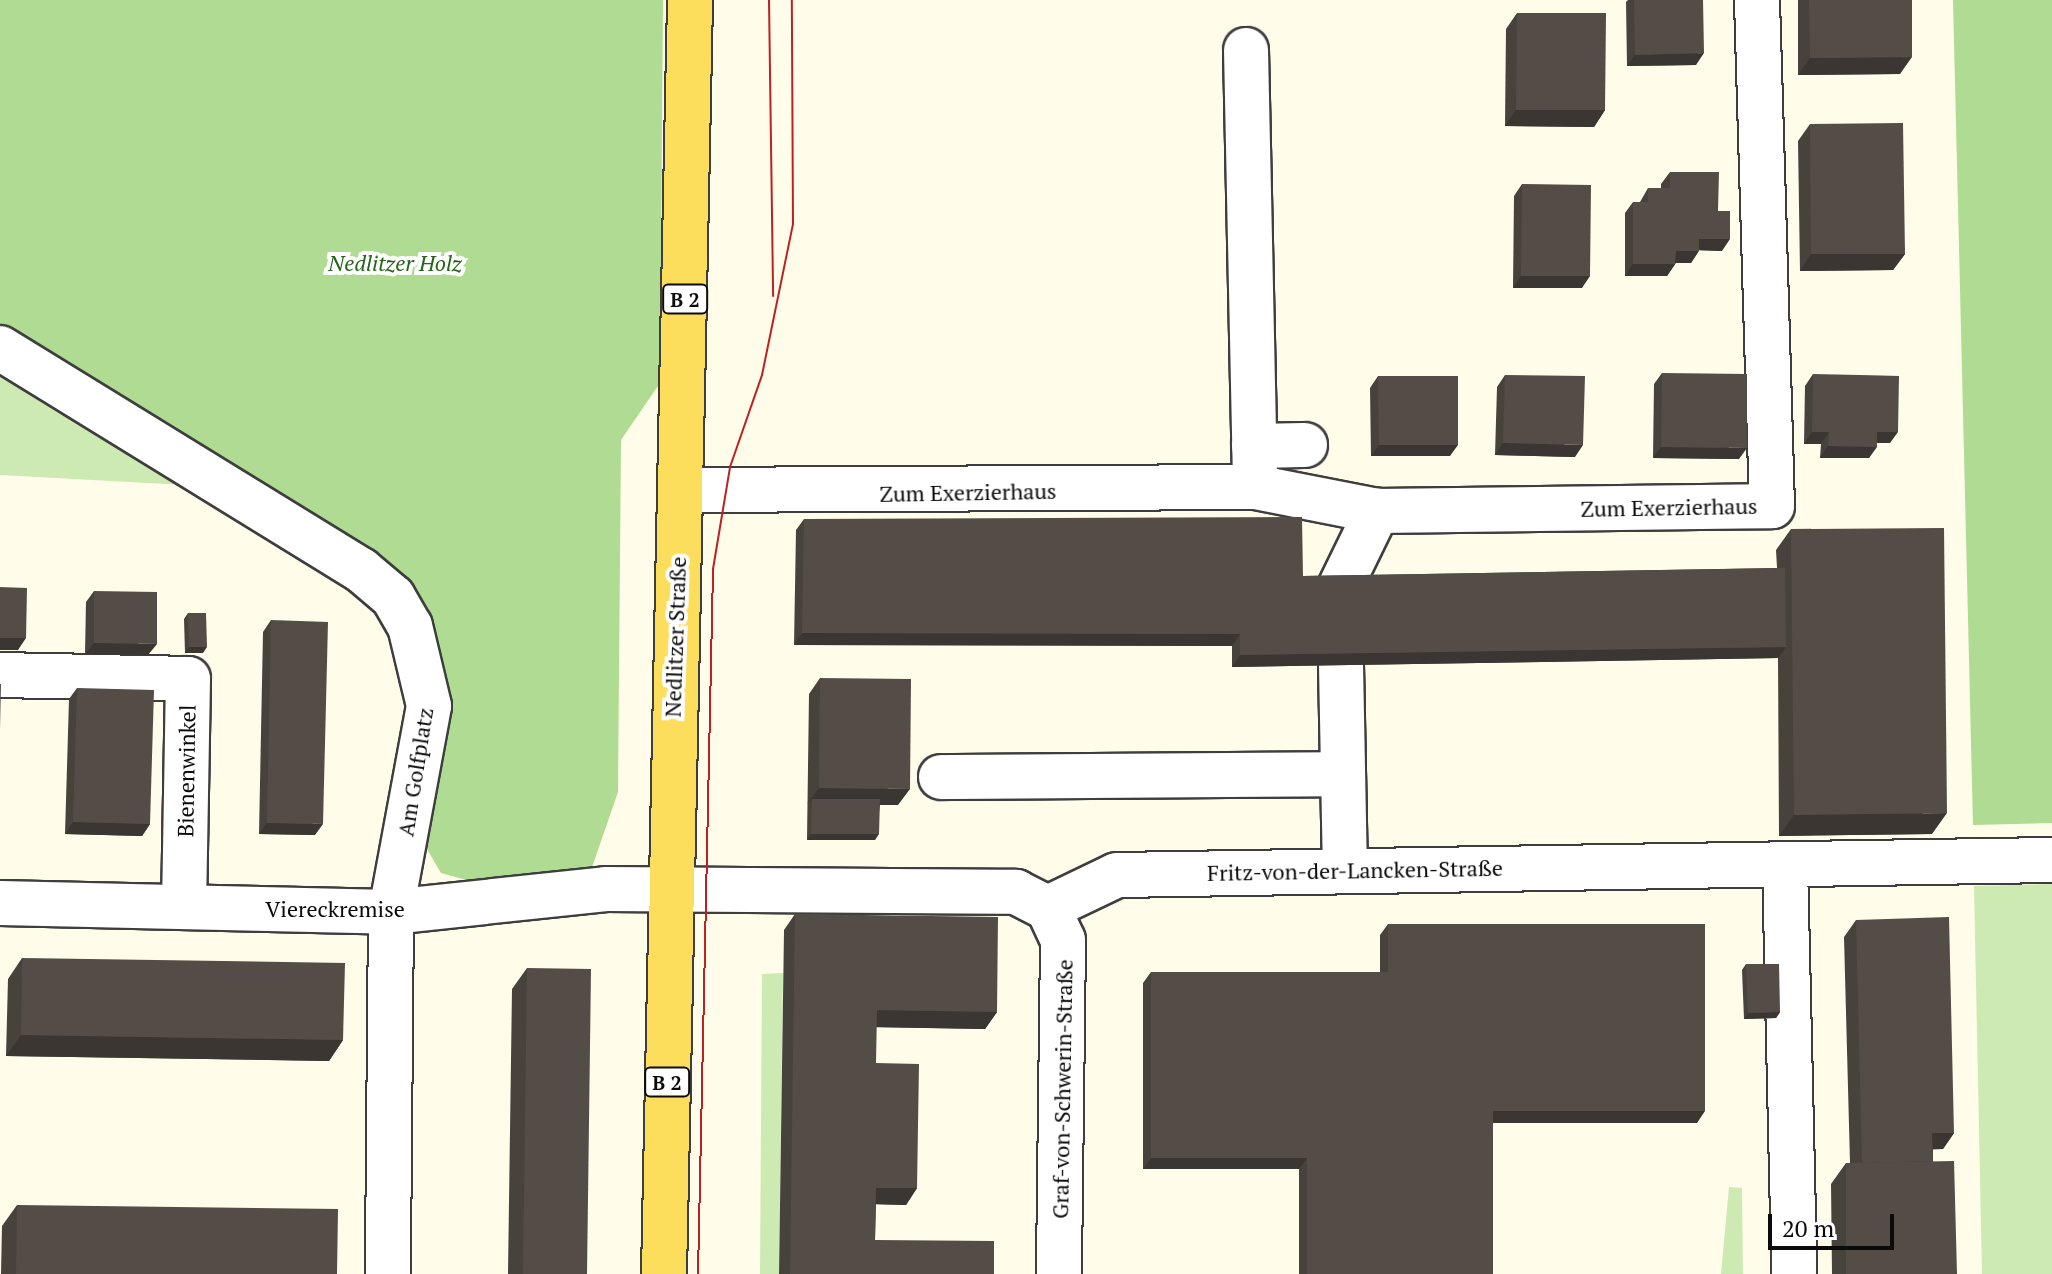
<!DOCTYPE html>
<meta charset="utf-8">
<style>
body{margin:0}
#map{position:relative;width:2052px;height:1274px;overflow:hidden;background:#fffce9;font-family:"PT Serif",serif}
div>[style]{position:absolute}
.green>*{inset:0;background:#cdeab3}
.forest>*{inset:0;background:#afdb92}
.roads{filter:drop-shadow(2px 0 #3e3e3e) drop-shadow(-2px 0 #3e3e3e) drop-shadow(0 2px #3e3e3e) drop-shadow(0 -2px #3e3e3e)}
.minor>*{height:44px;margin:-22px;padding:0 22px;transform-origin:22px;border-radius:22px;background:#fff}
.major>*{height:44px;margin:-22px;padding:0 22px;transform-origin:22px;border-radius:22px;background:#fcdd5c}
.tram>*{height:2px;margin:-1px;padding:0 1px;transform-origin:1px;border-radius:1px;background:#be2121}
.wall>*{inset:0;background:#48423d}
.shaded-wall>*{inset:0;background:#3b3632}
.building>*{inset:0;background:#544d47}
span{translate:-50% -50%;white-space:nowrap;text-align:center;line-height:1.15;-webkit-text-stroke:8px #fff;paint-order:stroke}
.shield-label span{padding:2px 6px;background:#fff;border:2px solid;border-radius:6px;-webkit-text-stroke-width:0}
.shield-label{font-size:20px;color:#0b0b0b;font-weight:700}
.park-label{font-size:22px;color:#26641b;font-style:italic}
.street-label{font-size:22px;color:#0b0b0b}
.scale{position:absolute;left:1768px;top:1214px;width:126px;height:36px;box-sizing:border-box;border:4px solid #0b0b0b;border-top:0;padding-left:10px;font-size:24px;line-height:28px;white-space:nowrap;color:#0b0b0b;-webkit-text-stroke:6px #fff;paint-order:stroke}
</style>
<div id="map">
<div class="green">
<i style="clip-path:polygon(0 359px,203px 486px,0 475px)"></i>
<i style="clip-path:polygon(2052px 884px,2052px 1274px,1982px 1274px,1974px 886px)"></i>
<i style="clip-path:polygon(783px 973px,779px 1274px,760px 1274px,762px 974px)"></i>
<i style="clip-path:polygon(1729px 1187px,1742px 1188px,1743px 1274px,1721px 1274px)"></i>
</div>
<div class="forest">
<i style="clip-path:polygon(0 0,663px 0,660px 383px,621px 440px,618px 792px,590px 873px,470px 881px,441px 873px,421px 839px,432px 634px,0 340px)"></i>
<i style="clip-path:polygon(1953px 0,2052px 0,2052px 823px,1973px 825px)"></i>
</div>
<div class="roads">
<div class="minor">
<i style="left:1246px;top:50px;width:437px;rotate:88.8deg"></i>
<i style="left:0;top:348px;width:424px;rotate:31.6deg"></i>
<i style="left:361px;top:570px;width:42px;rotate:40.2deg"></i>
<i style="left:393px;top:597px;width:34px;rotate:60deg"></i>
<i style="left:410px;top:626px;width:82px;rotate:76.6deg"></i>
<i style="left:429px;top:706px;width:209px;rotate:100.5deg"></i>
<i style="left:391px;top:912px;width:362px;rotate:90.5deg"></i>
<i style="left:1254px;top:446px;width:51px;rotate:-1.1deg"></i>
<i style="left:682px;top:490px;width:573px;rotate:-0.3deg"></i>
<i style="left:1255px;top:487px;width:124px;rotate:11.1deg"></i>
<i style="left:1377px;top:511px;width:395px;rotate:-0.7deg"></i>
<i style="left:1772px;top:506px;width:506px;rotate:-91.7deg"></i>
<i style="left:1340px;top:587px;width:85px;rotate:-64deg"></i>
<i style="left:1341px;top:665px;width:204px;rotate:88.9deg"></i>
<i style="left:0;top:675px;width:188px;rotate:1.2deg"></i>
<i style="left:188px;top:679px;width:228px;rotate:91deg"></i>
<i style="left:941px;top:777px;width:402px;rotate:-0.4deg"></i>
<i style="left:1785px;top:864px;width:410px;rotate:88.7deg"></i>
<i style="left:0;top:903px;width:391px;rotate:1.3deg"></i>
<i style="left:391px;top:912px;width:216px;rotate:-6.1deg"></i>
<i style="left:606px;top:889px;width:410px;rotate:0.4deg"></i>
<i style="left:1016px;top:892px;width:36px;rotate:27deg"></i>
<i style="left:1048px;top:908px;width:76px;rotate:-25.6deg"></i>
<i style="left:1117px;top:875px;width:935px;rotate:-0.92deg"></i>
<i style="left:1048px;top:908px;width:35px;rotate:65deg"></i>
<i style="left:1063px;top:940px;width:334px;rotate:90.7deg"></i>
</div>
<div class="major">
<i style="left:664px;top:1274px;width:1274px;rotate:-88.83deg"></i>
</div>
</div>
<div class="tram">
<i style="left:769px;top:0;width:296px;rotate:89.2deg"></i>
<i style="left:698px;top:1274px;width:705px;rotate:-88.78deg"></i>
<i style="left:713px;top:569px;width:103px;rotate:-80.5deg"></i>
<i style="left:730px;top:467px;width:97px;rotate:-70.8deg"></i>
<i style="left:762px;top:375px;width:154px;rotate:-78.4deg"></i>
<i style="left:793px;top:224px;width:224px;rotate:-90.3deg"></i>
</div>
<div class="wall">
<i style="clip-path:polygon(1628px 0,1703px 0,1696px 65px,1627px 66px,1626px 2px)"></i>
<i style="clip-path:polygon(1798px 0,1912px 0,1900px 74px,1798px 75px)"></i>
<i style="clip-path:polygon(1517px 13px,1605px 110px,1594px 127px,1505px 126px,1506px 29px)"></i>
<i style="clip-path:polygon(1810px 124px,1905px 254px,1893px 270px,1800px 271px,1798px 141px)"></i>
<i style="clip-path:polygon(1670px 172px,1718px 211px,1722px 251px,1699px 250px,1691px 263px,1676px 263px,1667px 276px,1625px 276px,1625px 213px,1633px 202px,1640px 202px,1648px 188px,1661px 188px,1661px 184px)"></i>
<i style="clip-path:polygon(1522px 184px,1582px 288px,1513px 288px,1514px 196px)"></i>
<i style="clip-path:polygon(1662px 373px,1739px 459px,1653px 458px,1654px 384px)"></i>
<i style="clip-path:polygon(1813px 374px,1890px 443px,1877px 443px,1869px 458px,1820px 458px,1821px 444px,1804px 444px,1805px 386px)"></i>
<i style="clip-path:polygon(1505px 375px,1575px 457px,1495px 455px,1497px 387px)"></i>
<i style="clip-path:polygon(1378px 376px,1450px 456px,1371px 456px,1370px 388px)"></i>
<i style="clip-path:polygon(804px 519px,1303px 576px,1777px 568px,1776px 550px,1791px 529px,1932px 834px,1779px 836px,1778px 658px,1232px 667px,1232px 646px,794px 645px,796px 530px)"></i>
<i style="clip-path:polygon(94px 591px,148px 655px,85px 654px,86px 602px)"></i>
<i style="clip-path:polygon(188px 613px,203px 653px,185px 653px,184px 619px)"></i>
<i style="clip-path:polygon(271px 620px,315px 835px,259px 834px,263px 632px)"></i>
<i style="clip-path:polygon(820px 678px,898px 805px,880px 805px,875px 840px,807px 840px,809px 694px)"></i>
<i style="clip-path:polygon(77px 688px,150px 824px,142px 836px,65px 834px,69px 699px)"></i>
<i style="clip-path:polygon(795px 914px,997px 1012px,985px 1029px,876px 1027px,876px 1063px,917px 1188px,906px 1205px,876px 1204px,875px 1240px,994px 1274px,779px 1274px,784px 930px)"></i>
<i style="clip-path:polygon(1856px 920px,1954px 1133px,1943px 1149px,1933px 1149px,1933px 1161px,1957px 1274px,1832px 1274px,1831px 1184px,1846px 1163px,1850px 1163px,1844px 937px)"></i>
<i style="clip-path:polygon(1388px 924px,1697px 1123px,1493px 1123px,1493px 1274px,1299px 1274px,1299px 1169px,1143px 1169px,1143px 983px,1151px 972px,1380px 972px,1380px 935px)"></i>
<i style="clip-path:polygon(22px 958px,343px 1040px,329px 1061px,6px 1056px,8px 979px)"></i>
<i style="clip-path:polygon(1746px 964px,1780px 1012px,1776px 1018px,1744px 1019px,1742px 970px)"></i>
<i style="clip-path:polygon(527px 968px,587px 1274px,508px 1274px,512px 989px)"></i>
<i style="clip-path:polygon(17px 1205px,337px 1274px,1px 1274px,2px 1226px)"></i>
</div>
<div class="shaded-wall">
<i style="clip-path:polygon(1704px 53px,1696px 65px,1627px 66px,1635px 55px)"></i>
<i style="clip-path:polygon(1912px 57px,1900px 74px,1798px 75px,1810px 58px)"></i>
<i style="clip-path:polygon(1516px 110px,1605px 110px,1594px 127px,1505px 126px)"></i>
<i style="clip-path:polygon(1699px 239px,1730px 239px,1722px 251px,1691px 250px)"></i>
<i style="clip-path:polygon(1676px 251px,1699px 251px,1691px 263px,1668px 263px)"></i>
<i style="clip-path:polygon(1811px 254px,1905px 254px,1893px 270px,1800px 271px)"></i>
<i style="clip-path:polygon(1633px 264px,1675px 264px,1667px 276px,1625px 276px)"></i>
<i style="clip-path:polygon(1521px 276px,1590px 276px,1582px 288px,1513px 288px)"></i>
<i style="clip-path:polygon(1812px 432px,1829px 432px,1821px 444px,1804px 444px)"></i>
<i style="clip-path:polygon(1877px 432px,1898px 432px,1890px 443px,1869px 443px)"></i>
<i style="clip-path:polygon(1503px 443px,1583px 445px,1575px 457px,1495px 455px)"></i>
<i style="clip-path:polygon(1379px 445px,1458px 445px,1450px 456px,1371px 456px)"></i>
<i style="clip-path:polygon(1828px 446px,1877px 447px,1869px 458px,1820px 458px)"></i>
<i style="clip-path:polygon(1661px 447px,1747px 448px,1739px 459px,1653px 458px)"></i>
<i style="clip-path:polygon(802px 633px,1240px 634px,1232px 646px,794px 645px)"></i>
<i style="clip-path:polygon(0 638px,26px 638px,18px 650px,0 650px)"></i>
<i style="clip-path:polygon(94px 643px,157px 644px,148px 655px,85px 654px)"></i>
<i style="clip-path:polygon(189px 647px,207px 647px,203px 653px,185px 653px)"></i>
<i style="clip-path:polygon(1786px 647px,1778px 658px,1232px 667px,1240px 655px)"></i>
<i style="clip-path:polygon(819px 788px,910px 789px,898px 805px,812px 804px,812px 799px,807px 804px)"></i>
<i style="clip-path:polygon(1947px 813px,1932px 834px,1779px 836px,1794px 815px)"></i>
<i style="clip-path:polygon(73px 822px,150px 824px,142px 836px,65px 834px)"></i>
<i style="clip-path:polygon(267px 823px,323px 824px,315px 835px,259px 834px)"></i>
<i style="clip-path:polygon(811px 834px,879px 834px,875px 840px,807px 840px)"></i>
<i style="clip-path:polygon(877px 1010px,997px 1012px,985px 1029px,865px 1027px)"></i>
<i style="clip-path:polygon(1780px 1012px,1776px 1018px,1744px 1019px,1748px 1013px)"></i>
<i style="clip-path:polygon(21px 1035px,343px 1040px,329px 1061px,6px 1056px)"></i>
<i style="clip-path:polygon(1493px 1111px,1705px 1111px,1697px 1123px,1485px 1123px)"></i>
<i style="clip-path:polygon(1932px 1133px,1954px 1133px,1943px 1149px,1921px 1150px)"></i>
<i style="clip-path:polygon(1151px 1158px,1307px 1158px,1299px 1169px,1143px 1169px)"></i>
<i style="clip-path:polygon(876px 1188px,917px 1188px,906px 1205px,865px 1204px)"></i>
</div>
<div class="building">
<i style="clip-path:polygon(1634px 0,1703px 0,1704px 53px,1635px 55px)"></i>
<i style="clip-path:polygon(1809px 0,1912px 0,1912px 57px,1810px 58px)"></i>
<i style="clip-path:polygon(1517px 13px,1606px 13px,1605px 110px,1516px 110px)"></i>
<i style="clip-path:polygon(1903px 123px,1905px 254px,1811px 254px,1810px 124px)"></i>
<i style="clip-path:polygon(1670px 172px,1719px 172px,1718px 211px,1730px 211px,1730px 239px,1699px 239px,1699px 251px,1676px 251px,1675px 264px,1633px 264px,1633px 202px,1648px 202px,1648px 188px,1670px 188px)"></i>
<i style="clip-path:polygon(1522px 184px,1591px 185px,1590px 276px,1521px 276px)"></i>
<i style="clip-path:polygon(1662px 373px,1747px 374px,1747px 448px,1661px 447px)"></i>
<i style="clip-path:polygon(1813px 374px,1899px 376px,1898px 432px,1877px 432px,1877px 447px,1828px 446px,1829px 432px,1812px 432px)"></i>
<i style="clip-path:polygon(1505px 375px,1585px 376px,1583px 445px,1503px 443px)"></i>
<i style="clip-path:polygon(1378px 376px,1458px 376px,1458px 445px,1379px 445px)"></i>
<i style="clip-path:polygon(1302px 517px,1303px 576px,1785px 568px,1786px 647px,1240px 655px,1240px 634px,802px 633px,804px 519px)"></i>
<i style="clip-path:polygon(1944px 528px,1947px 813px,1794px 815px,1791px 529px)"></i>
<i style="clip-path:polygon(0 587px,27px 588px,26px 638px,0 638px)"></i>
<i style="clip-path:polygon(94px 591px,157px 592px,157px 644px,94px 643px)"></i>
<i style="clip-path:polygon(188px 613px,206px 613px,207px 647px,189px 647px)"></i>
<i style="clip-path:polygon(271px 620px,328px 622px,323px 824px,267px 823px)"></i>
<i style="clip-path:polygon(820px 678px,911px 679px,910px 789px,819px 788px)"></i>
<i style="clip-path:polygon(0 684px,1px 684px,0 729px)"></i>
<i style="clip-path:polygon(77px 688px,154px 690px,150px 824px,73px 822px)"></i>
<i style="clip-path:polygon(812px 799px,880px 799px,879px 834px,811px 834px)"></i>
<i style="clip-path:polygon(795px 914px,998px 917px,997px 1012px,877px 1010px,876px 1063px,919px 1064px,917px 1188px,876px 1188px,875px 1240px,994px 1241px,994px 1274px,790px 1274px)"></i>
<i style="clip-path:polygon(1949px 917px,1954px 1133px,1932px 1133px,1933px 1161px,1862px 1163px,1856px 920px)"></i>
<i style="clip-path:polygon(1388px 924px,1705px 924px,1705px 1111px,1493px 1111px,1493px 1274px,1307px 1274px,1307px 1158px,1151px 1158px,1151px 972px,1388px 972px)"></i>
<i style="clip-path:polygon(22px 958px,345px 963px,343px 1040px,21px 1035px)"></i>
<i style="clip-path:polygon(1746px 964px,1779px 964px,1780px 1012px,1748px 1013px)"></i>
<i style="clip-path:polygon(527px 968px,591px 969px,587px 1274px,523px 1274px)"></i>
<i style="clip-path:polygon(1954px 1161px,1957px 1274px,1846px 1274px,1846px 1163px)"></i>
<i style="clip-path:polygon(17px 1205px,338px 1209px,337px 1274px,16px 1274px)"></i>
</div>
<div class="shield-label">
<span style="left:685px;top:299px">B 2</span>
<span style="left:667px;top:1082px">B 2</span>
</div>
<div class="park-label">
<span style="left:395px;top:263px">Nedlitzer Holz</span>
</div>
<div class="street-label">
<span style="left:968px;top:492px;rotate:-1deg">Zum Exerzierhaus</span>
<span style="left:1669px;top:507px;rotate:-1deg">Zum Exerzierhaus</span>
<span style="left:675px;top:637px;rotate:-88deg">Nedlitzer Straße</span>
<span style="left:186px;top:771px;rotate:-89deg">Bienenwinkel</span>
<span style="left:415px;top:772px;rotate:-81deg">Am Golfplatz</span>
<span style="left:1355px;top:870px;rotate:-1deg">Fritz-von-der-Lancken-Straße</span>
<span style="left:335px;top:909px">Viereckremise</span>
<span style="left:1062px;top:1089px;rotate:-89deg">Graf-von-Schwerin-Straße</span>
</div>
<div class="scale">20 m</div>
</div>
